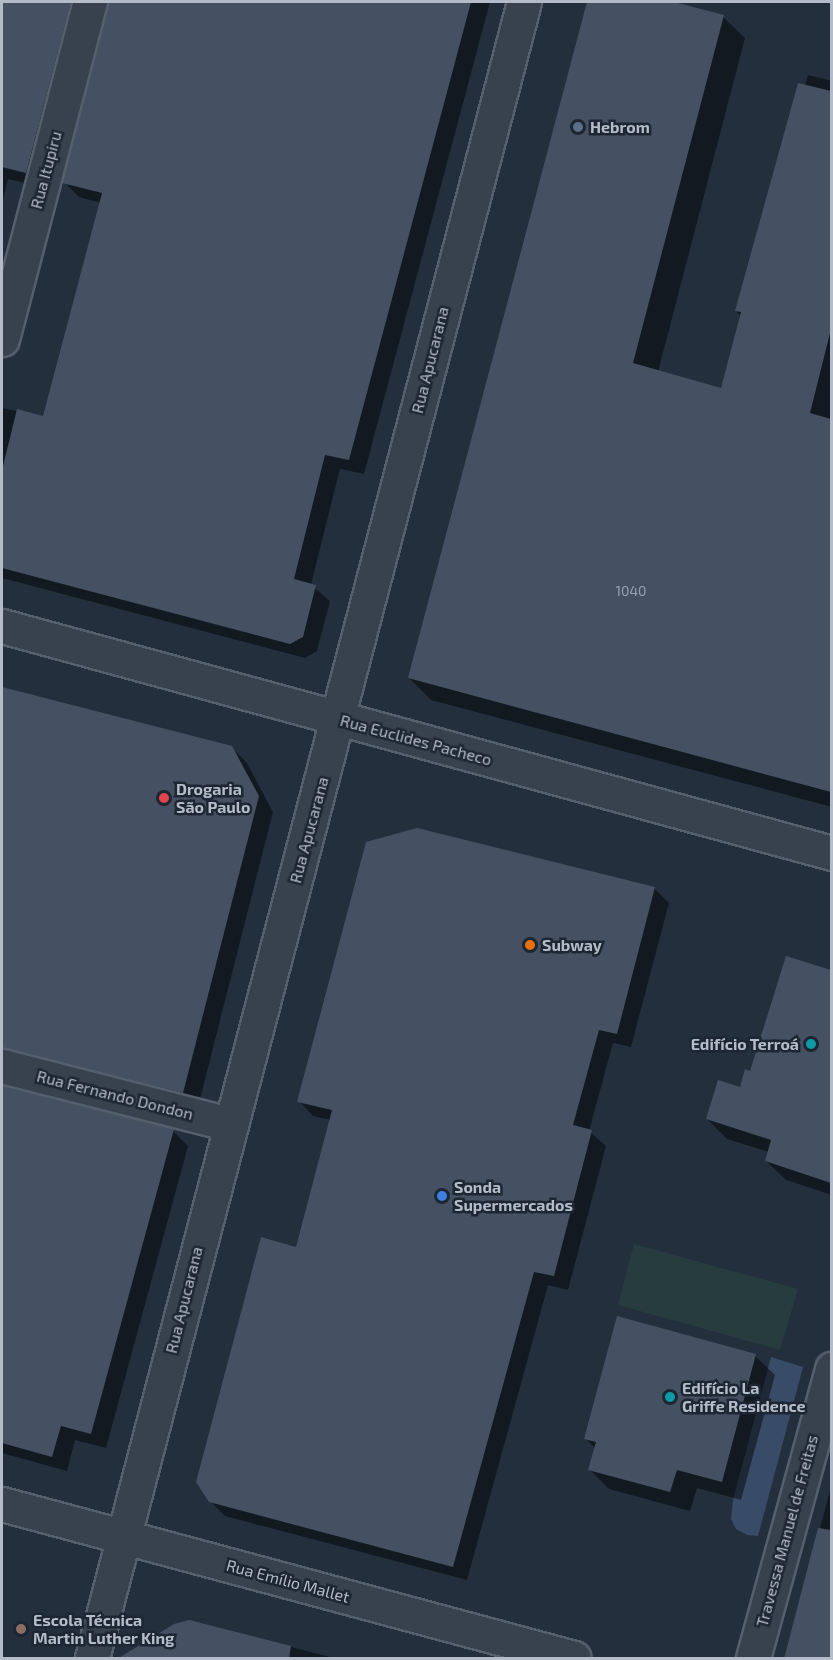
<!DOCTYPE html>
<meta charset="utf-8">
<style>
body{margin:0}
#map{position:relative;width:833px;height:1660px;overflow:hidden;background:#242f3e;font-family:"Exo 2",sans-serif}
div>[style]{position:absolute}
.green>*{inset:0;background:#263c3f}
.water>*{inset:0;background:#394c67}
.shadow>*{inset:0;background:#0007}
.building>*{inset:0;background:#455162}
.roads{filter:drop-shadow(2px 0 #565f6c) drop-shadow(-2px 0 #565f6c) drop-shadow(0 2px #565f6c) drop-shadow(0 -2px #565f6c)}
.minor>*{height:33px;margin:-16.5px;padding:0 16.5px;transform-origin:16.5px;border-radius:16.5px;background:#38414e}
.dots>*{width:16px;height:16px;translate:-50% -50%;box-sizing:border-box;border:3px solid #1d2633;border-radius:50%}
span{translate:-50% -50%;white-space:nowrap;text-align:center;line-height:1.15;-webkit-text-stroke:5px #1d2633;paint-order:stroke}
.number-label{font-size:14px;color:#98a1af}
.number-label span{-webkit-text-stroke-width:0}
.poi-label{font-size:16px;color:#b4bcc9;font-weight:700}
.left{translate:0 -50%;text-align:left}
.right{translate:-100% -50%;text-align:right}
.street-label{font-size:16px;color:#b4bcc9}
.frame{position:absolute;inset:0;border:3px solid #b4bcc9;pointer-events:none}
</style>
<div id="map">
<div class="green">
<i style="clip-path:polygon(634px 1244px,798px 1289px,780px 1350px,618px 1305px)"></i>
</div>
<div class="water">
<i style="clip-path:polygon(771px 1357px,803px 1367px,758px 1536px,747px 1535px,736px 1529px,731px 1519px,733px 1500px)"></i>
</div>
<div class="shadow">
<i style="clip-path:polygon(2px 2px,97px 2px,41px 187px,8px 179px,2px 203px)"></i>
<i style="clip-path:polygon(108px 2px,490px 2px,364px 474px,340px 469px,311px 585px,330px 601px,317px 651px,305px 658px,2px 578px,2px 408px,44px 417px,101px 203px,79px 197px,64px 182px)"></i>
<i style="clip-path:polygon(588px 2px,668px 2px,723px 17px,745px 38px,658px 372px,722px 390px,741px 316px,736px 311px,808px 75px,832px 81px,832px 807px,431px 700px,409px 678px)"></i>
<i style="clip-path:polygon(2px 688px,231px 747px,247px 763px,273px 812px,198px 1107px,2px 1071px)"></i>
<i style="clip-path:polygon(654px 888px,669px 903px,631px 1047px,613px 1043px,589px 1131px,606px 1146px,568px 1290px,548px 1285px,467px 1580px,225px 1516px,210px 1501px,297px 1249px,331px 1120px,313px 1116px,299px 1101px)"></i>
<i style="clip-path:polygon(829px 971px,832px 973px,832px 1195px,786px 1180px,766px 1161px,769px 1152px,727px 1139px,707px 1119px,741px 1088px)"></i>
<i style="clip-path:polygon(2px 1087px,173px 1131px,188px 1146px,106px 1448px,75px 1440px,67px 1471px,2px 1453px)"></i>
<i style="clip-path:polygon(755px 1356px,775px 1375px,741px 1500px,697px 1488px,690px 1511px,609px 1489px,590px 1470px,596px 1449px,586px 1439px)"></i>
<i style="clip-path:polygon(832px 1483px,832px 1658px,789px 1658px,786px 1656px)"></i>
<i style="clip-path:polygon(195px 1622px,334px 1658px,153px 1658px)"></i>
</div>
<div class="building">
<i style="clip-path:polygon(2px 2px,71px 2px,26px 173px,2px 167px)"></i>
<i style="clip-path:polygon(108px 2px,471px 2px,349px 460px,325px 455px,294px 579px,316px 585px,303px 637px,290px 644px,2px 568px,2px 470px,17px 409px,43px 416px,102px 193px,62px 183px)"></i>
<i style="clip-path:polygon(587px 2px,674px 2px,724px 15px,633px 363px,721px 388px,741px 312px,735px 311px,798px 83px,831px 91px,831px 329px,810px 413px,831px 419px,831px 792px,408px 678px)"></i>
<i style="clip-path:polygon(2px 687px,232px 746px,259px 796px,183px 1093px,2px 1048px)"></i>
<i style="clip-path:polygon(417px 828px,655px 887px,617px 1034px,599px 1030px,573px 1125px,592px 1130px,554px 1276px,534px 1272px,453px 1567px,209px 1502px,196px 1482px,261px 1237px,296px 1247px,332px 1110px,297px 1102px,366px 842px)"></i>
<i style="clip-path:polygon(786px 956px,831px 970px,831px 1183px,765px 1161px,771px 1140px,706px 1119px,718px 1080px,740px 1087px,745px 1069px,750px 1071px)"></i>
<i style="clip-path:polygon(2px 1085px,174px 1129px,91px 1434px,61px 1426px,52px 1457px,2px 1443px)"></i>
<i style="clip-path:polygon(617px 1316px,756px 1354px,722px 1482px,677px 1470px,670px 1492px,588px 1470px,596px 1442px,584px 1439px)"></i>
<i style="clip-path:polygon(818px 1528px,831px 1530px,831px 1659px,784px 1659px)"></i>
<i style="clip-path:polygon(189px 1620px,291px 1646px,289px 1659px,117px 1659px,174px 1624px)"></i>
</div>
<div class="roads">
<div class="minor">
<i style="left:2px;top:339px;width:348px;rotate:-75.4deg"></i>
<i style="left:2px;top:626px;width:860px;rotate:15.3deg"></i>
<i style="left:2px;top:1066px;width:234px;rotate:14.3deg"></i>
<i style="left:2px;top:1504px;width:592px;rotate:15.07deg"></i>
<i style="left:92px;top:1658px;width:1711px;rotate:-75.38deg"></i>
<i style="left:753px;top:1658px;width:300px;rotate:-74.7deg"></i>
</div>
</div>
<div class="dots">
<i style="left:578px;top:127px;background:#5c6f8a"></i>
<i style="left:164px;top:798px;background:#e0444e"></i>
<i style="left:530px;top:945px;background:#e8710a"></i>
<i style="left:811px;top:1044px;background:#0f9aa8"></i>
<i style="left:442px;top:1196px;background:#3f7fe0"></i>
<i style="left:670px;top:1397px;background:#0f9aa8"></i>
<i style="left:21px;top:1629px;background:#8d6e63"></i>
</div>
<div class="number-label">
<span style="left:631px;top:591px">1040</span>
</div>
<div class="poi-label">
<span class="left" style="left:590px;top:127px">Hebrom</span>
<span class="left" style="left:176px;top:798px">Drogaria<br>São Paulo</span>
<span class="left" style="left:542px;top:945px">Subway</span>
<span class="right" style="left:799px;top:1044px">Edifício Terroá</span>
<span class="left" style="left:454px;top:1196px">Sonda<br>Supermercados</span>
<span class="left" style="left:682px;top:1397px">Edifício La<br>Griffe Residence</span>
<span class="left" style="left:33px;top:1629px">Escola Técnica<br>Martin Luther King</span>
</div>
<div class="street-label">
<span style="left:46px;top:170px;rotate:-75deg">Rua Itupiru</span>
<span style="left:430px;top:360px;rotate:-76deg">Rua Apucarana</span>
<span style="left:416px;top:740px;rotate:15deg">Rua Euclides Pacheco</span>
<span style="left:309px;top:830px;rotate:-75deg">Rua Apucarana</span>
<span style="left:115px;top:1095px;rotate:14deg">Rua Fernando Dondon</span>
<span style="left:184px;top:1300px;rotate:-76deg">Rua Apucarana</span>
<span style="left:787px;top:1531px;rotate:-75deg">Travessa Manuel de Freitas</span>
<span style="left:288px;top:1581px;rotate:15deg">Rua Emílio Mallet</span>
</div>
<div class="frame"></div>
</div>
